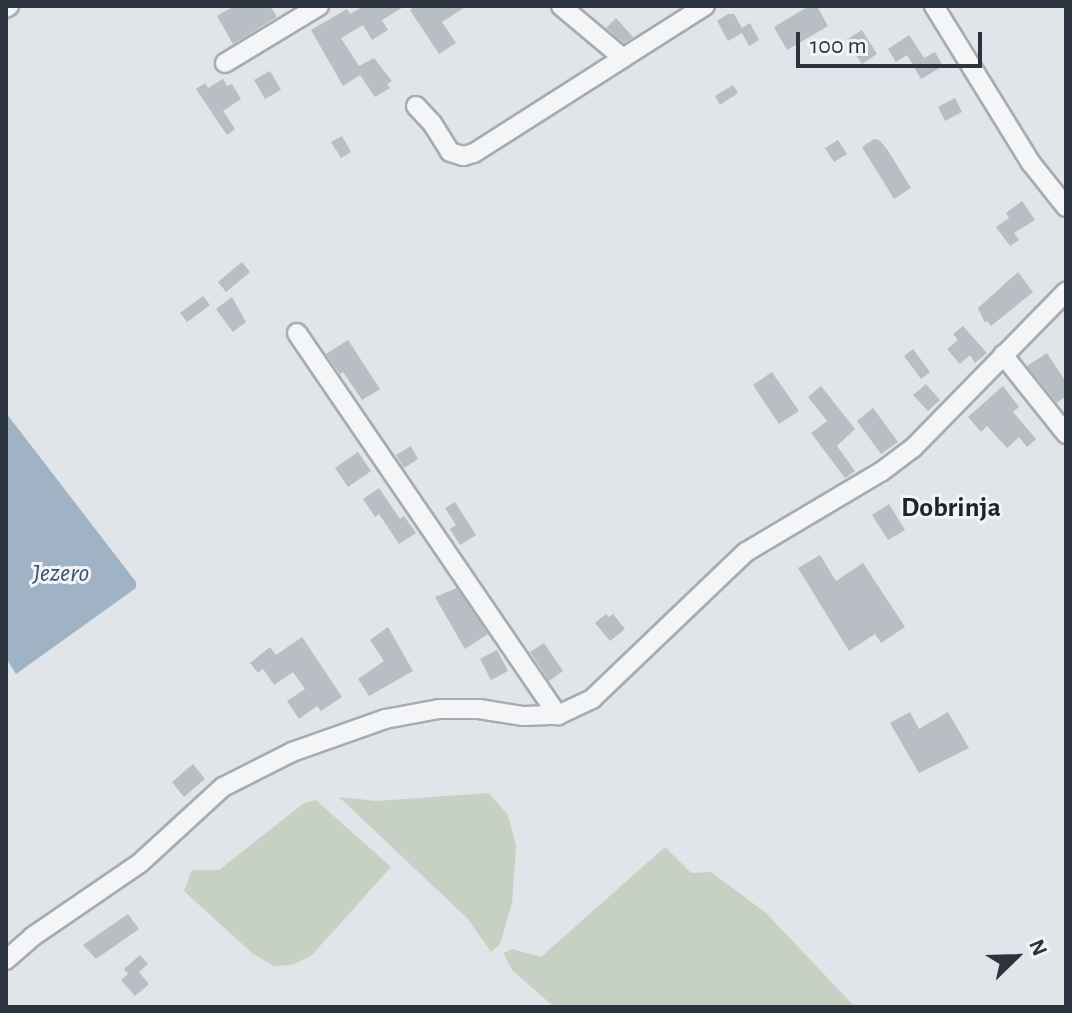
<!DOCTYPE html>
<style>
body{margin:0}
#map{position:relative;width:1072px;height:1013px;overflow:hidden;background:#e1e4e8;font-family:"Alegreya Sans",sans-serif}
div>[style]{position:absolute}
.green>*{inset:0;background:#c7d1c3}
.water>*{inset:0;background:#a0b3c4}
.building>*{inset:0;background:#b9bec4}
.roads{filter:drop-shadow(2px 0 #a7abb2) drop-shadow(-2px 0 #a7abb2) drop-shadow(0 2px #a7abb2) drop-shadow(0 -2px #a7abb2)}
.minor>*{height:18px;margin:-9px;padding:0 9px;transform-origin:9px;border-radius:9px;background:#f3f5f7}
span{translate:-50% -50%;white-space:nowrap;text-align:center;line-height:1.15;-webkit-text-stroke:6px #f1f3f6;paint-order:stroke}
.water-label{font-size:26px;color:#3a526e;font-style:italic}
.quarter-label{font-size:28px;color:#1d242f;font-weight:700}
.frame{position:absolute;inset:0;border:8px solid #2b333e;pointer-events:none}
.north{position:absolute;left:976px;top:917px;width:80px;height:80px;-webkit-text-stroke:6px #f1f3f6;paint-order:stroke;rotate:67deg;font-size:22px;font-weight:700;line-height:32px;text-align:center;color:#2b333e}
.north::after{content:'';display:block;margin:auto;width:28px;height:36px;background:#2b333e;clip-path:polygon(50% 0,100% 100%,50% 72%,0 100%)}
.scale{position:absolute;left:796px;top:32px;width:186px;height:36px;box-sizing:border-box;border:4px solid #2b333e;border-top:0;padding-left:10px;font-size:24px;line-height:28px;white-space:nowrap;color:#2b333e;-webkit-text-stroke:6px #f1f3f6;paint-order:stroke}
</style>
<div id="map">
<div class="green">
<i style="clip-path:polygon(489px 793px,508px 815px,516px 846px,512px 903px,500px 944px,491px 952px,468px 919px,339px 797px,376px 801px)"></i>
<i style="clip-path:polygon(316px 800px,391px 867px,311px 956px,292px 965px,274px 966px,253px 954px,184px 891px,192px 870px,219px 870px,304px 803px)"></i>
<i style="clip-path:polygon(665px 847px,691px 873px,711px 872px,766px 913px,855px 1007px,554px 1007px,512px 970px,503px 953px,512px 949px,541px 957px)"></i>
</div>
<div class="water">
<i style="clip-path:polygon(6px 413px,136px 582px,136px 588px,16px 674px,6px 658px)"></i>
</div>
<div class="building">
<i style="clip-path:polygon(234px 6px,270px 6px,277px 17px,233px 44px,217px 16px)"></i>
<i style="clip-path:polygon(364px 6px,405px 6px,382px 20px,388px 30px,372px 40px,363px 25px,341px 38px,359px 66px,374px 58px,392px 81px,387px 84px,390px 88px,375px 97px,360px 75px,343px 86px,311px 30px,347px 9px,350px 14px)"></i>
<i style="clip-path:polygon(416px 6px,467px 6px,442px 22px,456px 43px,439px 54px,410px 10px)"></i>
<i style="clip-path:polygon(809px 6px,817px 6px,828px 26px,787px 50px,774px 27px)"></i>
<i style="clip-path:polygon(728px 14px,734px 14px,742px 28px,750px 23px,759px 40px,749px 46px,742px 33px,728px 41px,717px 21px)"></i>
<i style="clip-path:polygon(616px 18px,633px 37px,624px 43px,606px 28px)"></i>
<i style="clip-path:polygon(862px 30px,877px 54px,862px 64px,846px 40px)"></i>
<i style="clip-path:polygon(909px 35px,924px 58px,935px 52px,943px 66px,921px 79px,907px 55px,896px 62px,888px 49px)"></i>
<i style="clip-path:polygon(270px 71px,281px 90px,265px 99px,254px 80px)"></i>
<i style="clip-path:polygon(223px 79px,227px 86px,232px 84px,241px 99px,223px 111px,235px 129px,227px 135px,196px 89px,205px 83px,208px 88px)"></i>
<i style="clip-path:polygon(733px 85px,738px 93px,720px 105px,715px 96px)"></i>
<i style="clip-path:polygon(955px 98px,962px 112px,945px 121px,938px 107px)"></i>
<i style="clip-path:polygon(342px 136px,351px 152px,341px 158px,331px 142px)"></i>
<i style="clip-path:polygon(874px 139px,879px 140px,887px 149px,911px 188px,894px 199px,862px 147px)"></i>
<i style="clip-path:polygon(838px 140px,847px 154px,834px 162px,825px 148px)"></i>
<i style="clip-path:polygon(1022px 201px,1035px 220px,1014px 233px,1019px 240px,1010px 246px,996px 227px,1009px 218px,1006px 213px)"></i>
<i style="clip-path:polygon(242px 262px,250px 272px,226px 292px,218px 282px)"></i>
<i style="clip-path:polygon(1018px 272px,1033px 292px,991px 326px,987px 321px,985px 323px,978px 308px)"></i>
<i style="clip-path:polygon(203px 296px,210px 305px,187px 322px,180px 313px)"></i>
<i style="clip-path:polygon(232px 297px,246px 322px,233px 332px,216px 309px)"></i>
<i style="clip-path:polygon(963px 326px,987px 353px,975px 363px,970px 355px,960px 364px,947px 349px,958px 340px,953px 334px)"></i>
<i style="clip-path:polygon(348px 340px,380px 389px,362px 400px,343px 372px,340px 374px,326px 354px)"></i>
<i style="clip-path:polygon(913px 349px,930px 372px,921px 379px,904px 356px)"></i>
<i style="clip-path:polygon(1047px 353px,1066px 382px,1066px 396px,1057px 403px,1027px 366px)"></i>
<i style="clip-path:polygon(772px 372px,799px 411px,779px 424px,753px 385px)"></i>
<i style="clip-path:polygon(926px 384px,940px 400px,928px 411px,913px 395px)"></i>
<i style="clip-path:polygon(821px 386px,855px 429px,837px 446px,855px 471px,845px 478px,811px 433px,827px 421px,808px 397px)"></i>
<i style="clip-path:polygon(1003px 386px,1019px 407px,1013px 412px,1036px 439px,1027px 447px,1019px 437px,1007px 448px,987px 426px,981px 432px,968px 417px)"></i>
<i style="clip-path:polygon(873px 408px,898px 442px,881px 454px,857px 421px)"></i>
<i style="clip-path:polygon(411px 446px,418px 459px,404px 468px,396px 455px)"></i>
<i style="clip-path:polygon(358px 452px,371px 471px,348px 487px,335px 468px)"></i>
<i style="clip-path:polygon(379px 488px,400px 519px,404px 516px,416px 533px,399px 544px,379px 514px,375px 517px,363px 499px)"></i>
<i style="clip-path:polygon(455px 502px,476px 535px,460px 545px,450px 529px,456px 525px,445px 508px)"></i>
<i style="clip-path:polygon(889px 504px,905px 530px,888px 540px,872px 515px)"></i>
<i style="clip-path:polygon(820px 555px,836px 581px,863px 563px,905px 627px,881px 643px,875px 634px,849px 651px,798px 568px)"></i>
<i style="clip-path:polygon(457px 588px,488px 634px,465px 649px,435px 597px)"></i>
<i style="clip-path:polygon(606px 614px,609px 617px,613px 614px,625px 629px,610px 641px,595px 623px)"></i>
<i style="clip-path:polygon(388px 627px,413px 671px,369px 696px,358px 679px,384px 661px,370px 640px)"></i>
<i style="clip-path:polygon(302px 637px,342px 697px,321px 711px,317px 706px,299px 719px,287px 701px,305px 689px,293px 672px,274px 685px,263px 669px,258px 673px,250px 663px,270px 647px,276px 655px)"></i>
<i style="clip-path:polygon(544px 643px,563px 671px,549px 681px,530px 652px)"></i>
<i style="clip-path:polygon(497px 650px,508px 671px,491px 680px,480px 659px)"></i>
<i style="clip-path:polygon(910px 712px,919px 729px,948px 712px,969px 748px,919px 773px,890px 723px)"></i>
<i style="clip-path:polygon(193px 764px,205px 779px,184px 797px,172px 782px)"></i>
<i style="clip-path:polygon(128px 914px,139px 929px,96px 959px,83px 945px)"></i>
<i style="clip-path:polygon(140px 955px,148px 964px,139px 972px,149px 984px,135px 996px,121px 980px,128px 974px,124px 969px)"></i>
</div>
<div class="roads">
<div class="minor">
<i style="left:561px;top:6px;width:81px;rotate:40deg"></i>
<i style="left:623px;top:58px;width:97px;rotate:-32.4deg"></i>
<i style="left:934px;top:6px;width:185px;rotate:58.3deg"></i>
<i style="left:1031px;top:163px;width:56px;rotate:51.5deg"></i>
<i style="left:6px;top:8px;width:4px;rotate:-34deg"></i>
<i style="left:225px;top:63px;width:110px;rotate:-31.2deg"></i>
<i style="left:416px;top:106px;width:23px;rotate:47deg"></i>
<i style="left:432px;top:123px;width:34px;rotate:58deg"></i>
<i style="left:450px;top:152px;width:14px;rotate:17deg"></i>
<i style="left:463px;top:156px;width:11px;rotate:-15deg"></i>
<i style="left:474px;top:153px;width:177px;rotate:-32.5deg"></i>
<i style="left:297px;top:333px;width:463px;rotate:55.7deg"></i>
<i style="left:1003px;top:355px;width:101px;rotate:51.4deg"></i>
<i style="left:6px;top:960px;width:35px;rotate:-41deg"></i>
<i style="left:32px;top:937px;width:131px;rotate:-34.4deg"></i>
<i style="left:140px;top:863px;width:113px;rotate:-42.5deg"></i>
<i style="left:223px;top:787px;width:77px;rotate:-26.9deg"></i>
<i style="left:292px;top:752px;width:99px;rotate:-19.5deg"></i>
<i style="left:385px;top:719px;width:55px;rotate:-10.5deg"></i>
<i style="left:439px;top:709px;width:40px"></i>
<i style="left:479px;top:709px;width:45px;rotate:9deg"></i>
<i style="left:523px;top:716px;width:35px;rotate:-2deg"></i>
<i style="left:558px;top:715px;width:38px;rotate:-25deg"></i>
<i style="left:592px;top:699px;width:213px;rotate:-43.7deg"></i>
<i style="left:746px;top:552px;width:157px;rotate:-30.7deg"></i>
<i style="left:881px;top:472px;width:40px;rotate:-37deg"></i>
<i style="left:913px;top:448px;width:219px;rotate:-45.6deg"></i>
</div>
</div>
<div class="water-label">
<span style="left:61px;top:574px">Jezero</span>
</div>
<div class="quarter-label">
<span style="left:951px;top:508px">Dobrinja</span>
</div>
<div class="frame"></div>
<div class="north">N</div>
<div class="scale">100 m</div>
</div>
